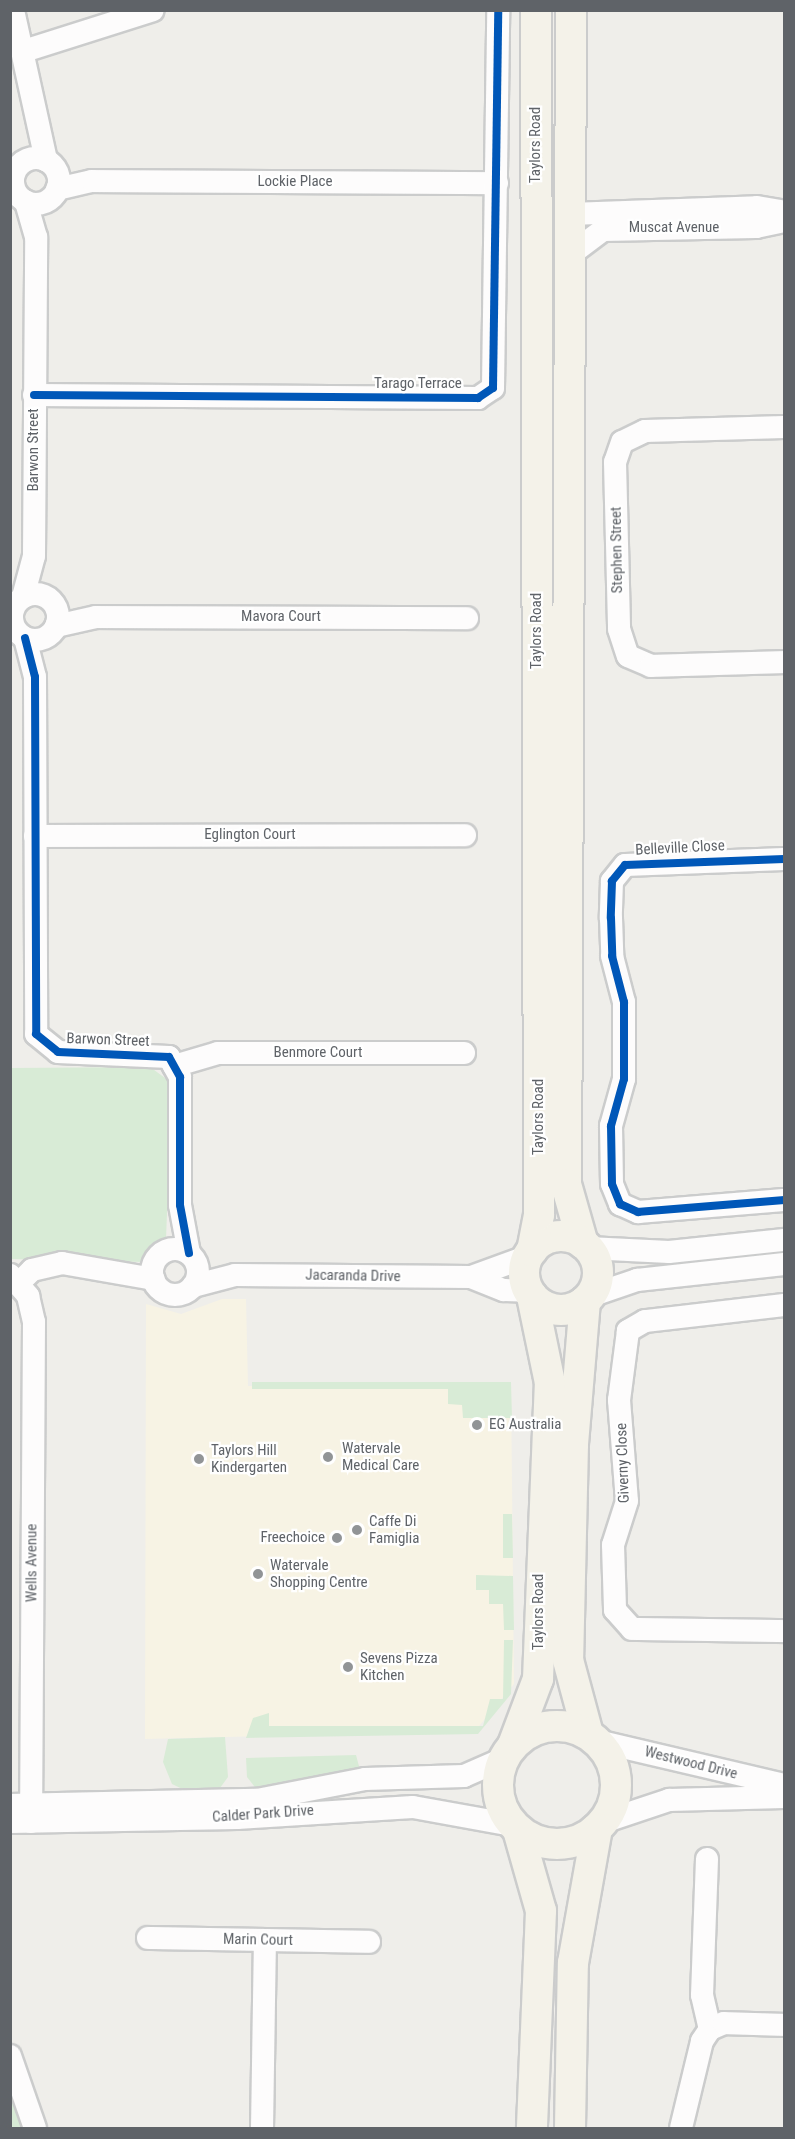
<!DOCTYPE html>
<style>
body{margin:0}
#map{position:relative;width:795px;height:2139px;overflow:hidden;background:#efeeea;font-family:"Roboto Condensed",sans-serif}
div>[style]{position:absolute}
.commercial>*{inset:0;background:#f7f3e4}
.green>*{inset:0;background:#d8ebd6}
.roads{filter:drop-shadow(2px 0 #cbcccc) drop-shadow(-2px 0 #cbcccc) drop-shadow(0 2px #cbcccc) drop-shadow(0 -2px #cbcccc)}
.minor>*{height:22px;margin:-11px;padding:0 11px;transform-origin:11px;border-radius:11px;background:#fdfcfc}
.minor>.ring{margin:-11px;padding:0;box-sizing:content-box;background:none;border:22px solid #fdfcfc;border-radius:50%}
.major>*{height:30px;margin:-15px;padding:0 15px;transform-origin:15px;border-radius:15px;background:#f4f2e9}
.major>.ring{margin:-15px;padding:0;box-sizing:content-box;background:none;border:30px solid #f4f2e9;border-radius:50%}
.cycleway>*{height:8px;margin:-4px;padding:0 4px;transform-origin:4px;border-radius:4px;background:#0057b8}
.dots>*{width:16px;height:16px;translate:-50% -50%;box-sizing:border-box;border:3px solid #fff;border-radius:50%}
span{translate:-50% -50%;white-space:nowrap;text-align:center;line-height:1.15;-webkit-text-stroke:4.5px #fff;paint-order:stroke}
.street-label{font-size:15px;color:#5f6368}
.poi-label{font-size:15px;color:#5f6368}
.left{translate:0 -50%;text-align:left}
.right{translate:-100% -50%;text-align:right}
.frame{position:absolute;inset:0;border:12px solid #5f6368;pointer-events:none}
</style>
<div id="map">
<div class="commercial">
<i style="clip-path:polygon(222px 1299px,246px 1299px,248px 1386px,511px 1383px,514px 1684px,475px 1731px,145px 1739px,146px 1304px,181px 1314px)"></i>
</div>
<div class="green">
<i style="clip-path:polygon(150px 1067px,172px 1083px,166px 1239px,144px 1262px,11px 1259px,11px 1068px)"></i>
<i style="clip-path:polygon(252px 1382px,511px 1382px,512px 1418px,463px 1418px,462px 1405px,448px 1404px,448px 1389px,252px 1389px)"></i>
<i style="clip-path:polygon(503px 1514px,512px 1514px,513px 1558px,503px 1558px)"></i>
<i style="clip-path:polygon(476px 1575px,513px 1576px,514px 1630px,504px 1630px,503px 1604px,489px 1604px,489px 1590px,476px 1590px)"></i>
<i style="clip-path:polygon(504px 1640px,513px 1640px,511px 1694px,478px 1734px,246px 1738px,253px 1718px,269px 1713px,269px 1726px,483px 1726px,490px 1699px,503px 1699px)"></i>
<i style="clip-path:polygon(225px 1737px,228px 1777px,220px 1788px,193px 1794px,172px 1784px,163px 1762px,168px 1739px)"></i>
<i style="clip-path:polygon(356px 1755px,360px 1770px,258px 1791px,247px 1777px,246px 1758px)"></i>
<i style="clip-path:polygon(10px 2063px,27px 2128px,11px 2128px)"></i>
</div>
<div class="roads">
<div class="minor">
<i style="left:13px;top:10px;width:154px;rotate:77.6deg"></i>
<i style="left:24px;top:51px;width:135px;rotate:-17.6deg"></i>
<i class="ring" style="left:13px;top:158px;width:24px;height:24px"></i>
<i style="left:57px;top:189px;width:36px;rotate:-13deg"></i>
<i style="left:92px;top:181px;width:405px;rotate:0.3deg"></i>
<i style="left:570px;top:214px;width:187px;rotate:-2.1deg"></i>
<i style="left:757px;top:207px;width:27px;rotate:10deg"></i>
<i style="left:571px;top:254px;width:40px;rotate:-37deg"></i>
<i style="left:603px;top:230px;width:153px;rotate:-1.1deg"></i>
<i style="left:756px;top:227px;width:29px;rotate:-12deg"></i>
<i style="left:34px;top:395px;width:444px;rotate:0.4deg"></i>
<i style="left:478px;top:398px;width:18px;rotate:-34deg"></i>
<i style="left:493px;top:388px;width:378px;rotate:-89.2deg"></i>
<i style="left:784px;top:427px;width:139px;rotate:178.4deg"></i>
<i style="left:645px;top:431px;width:25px;rotate:154deg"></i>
<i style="left:622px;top:442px;width:21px;rotate:109deg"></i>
<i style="left:615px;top:462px;width:167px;rotate:88.6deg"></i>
<i style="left:619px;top:629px;width:28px;rotate:72deg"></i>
<i style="left:628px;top:656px;width:25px;rotate:23deg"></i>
<i style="left:651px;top:666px;width:133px;rotate:-1.7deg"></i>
<i class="ring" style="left:12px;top:594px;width:24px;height:24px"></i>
<i style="left:23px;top:597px;width:42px;rotate:-75deg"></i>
<i style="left:34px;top:556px;width:319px;rotate:-89.6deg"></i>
<i style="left:36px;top:237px;width:37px;rotate:-106deg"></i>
<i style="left:56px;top:626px;width:41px;rotate:-12.7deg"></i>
<i style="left:96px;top:617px;width:371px;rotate:0.2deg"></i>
<i style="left:25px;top:638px;width:40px;rotate:75.6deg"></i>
<i style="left:35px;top:677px;width:357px;rotate:89.8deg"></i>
<i style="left:36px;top:1034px;width:28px;rotate:39deg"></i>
<i style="left:58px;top:1052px;width:111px;rotate:2.6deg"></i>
<i style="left:169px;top:1057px;width:23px;rotate:61deg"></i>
<i style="left:180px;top:1077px;width:128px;rotate:90deg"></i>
<i style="left:180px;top:1205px;width:49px;rotate:79.4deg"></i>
<i style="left:35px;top:836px;width:430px;rotate:-0.1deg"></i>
<i style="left:784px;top:859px;width:159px;rotate:177.8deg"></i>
<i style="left:625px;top:865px;width:21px;rotate:129deg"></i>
<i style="left:612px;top:881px;width:37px;rotate:92deg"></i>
<i style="left:611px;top:918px;width:38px;rotate:88deg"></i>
<i style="left:612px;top:956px;width:48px;rotate:75.4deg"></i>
<i style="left:624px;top:1002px;width:77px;rotate:90deg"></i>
<i style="left:624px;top:1079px;width:49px;rotate:105.5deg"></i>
<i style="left:611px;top:1126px;width:58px;rotate:89deg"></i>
<i style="left:612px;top:1184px;width:22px;rotate:68deg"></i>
<i style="left:620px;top:1204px;width:20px;rotate:24deg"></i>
<i style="left:638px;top:1212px;width:146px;rotate:-4.7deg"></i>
<i style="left:174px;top:1066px;width:46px;rotate:-16.5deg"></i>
<i style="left:218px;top:1053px;width:246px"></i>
<i style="left:588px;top:1248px;width:81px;rotate:2.8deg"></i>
<i style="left:669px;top:1252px;width:116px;rotate:-6deg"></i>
<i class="ring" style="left:152px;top:1249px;width:24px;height:24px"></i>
<i style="left:10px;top:1275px;width:28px;rotate:49deg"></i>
<i style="left:28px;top:1296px;width:27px;rotate:77deg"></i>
<i style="left:34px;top:1322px;width:500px;rotate:90.34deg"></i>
<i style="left:471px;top:1277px;width:35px;rotate:22deg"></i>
<i style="left:504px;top:1290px;width:25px;rotate:2deg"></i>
<i style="left:20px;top:1282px;width:17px;rotate:-45deg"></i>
<i style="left:32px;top:1270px;width:31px;rotate:-13deg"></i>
<i style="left:62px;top:1263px;width:93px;rotate:9.9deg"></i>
<i style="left:193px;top:1286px;width:43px;rotate:-14.7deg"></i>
<i style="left:235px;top:1275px;width:236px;rotate:0.5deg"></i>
<i style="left:471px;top:1277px;width:62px;rotate:-19.9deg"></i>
<i style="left:590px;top:1296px;width:50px;rotate:-18.8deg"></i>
<i style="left:637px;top:1280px;width:148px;rotate:-6.2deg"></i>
<i style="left:784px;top:1305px;width:140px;rotate:173.4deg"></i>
<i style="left:645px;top:1321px;width:20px;rotate:150deg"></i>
<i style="left:628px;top:1331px;width:70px;rotate:97.4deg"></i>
<i style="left:619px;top:1400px;width:101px;rotate:85.5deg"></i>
<i style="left:627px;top:1501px;width:46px;rotate:107.7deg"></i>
<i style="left:613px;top:1545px;width:65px;rotate:88.2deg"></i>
<i style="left:615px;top:1610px;width:25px;rotate:48deg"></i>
<i style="left:632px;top:1629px;width:152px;rotate:0.8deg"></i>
<i style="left:597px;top:1741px;width:192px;rotate:13.2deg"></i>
<i style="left:10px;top:1805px;width:247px;rotate:-1.2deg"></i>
<i style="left:257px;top:1800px;width:110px;rotate:-11deg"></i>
<i style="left:365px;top:1779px;width:99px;rotate:-1.7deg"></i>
<i style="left:464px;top:1776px;width:43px;rotate:-23.6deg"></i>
<i style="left:10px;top:1822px;width:227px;rotate:-1deg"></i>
<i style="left:237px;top:1818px;width:176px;rotate:-3.6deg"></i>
<i style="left:413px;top:1807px;width:102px;rotate:10.2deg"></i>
<i style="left:603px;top:1822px;width:70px;rotate:-18.4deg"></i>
<i style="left:669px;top:1800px;width:115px;rotate:-1.5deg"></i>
<i style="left:707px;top:1859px;width:136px;rotate:92.1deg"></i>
<i style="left:702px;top:1995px;width:35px;rotate:77deg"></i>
<i style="left:148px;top:1938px;width:221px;rotate:1deg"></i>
<i style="left:10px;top:2056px;width:76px;rotate:70.9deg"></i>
<i style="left:262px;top:2128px;width:188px;rotate:-89.1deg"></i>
<i style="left:681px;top:2128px;width:89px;rotate:-76.4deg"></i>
<i style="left:702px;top:2041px;width:14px;rotate:-56deg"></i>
<i style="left:710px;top:2029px;width:15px;rotate:-23deg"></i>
<i style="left:724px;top:2023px;width:60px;rotate:1.9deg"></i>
</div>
<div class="major">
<i style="left:571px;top:10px;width:1174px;rotate:90.24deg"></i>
<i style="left:566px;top:1184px;width:62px;rotate:74.2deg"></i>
<i class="ring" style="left:524px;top:1236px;width:44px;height:44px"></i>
<i style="left:532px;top:1251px;width:37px;rotate:-79deg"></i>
<i style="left:539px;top:1215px;width:1205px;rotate:-90.14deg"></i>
<i style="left:585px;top:1301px;width:144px;rotate:94.8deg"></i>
<i style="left:573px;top:1444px;width:216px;rotate:91.3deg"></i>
<i style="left:568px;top:1660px;width:77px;rotate:74.9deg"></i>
<i class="ring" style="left:498px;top:1726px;width:88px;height:88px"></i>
<i style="left:513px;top:1745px;width:71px;rotate:-69.3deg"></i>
<i style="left:538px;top:1679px;width:296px;rotate:-87.7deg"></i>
<i style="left:550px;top:1383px;width:89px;rotate:-101.7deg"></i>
<i style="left:518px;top:1830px;width:84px;rotate:74.1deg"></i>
<i style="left:541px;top:1911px;width:217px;rotate:92.4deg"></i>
<i style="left:570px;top:2128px;width:165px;rotate:-89deg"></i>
<i style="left:573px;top:1963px;width:137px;rotate:-79.9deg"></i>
</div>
</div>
<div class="cycleway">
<i style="left:34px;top:395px;width:444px;rotate:0.4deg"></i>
<i style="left:478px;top:398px;width:18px;rotate:-34deg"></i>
<i style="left:493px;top:388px;width:378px;rotate:-89.2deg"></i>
<i style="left:25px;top:638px;width:40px;rotate:75.6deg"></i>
<i style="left:35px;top:677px;width:357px;rotate:89.8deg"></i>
<i style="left:36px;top:1034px;width:28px;rotate:39deg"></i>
<i style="left:58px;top:1052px;width:111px;rotate:2.6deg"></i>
<i style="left:169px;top:1057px;width:23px;rotate:61deg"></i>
<i style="left:180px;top:1077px;width:128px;rotate:90deg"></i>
<i style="left:180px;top:1205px;width:49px;rotate:79.4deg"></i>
<i style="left:784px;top:859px;width:159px;rotate:177.8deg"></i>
<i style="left:625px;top:865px;width:21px;rotate:129deg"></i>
<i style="left:612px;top:881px;width:37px;rotate:92deg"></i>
<i style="left:611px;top:918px;width:38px;rotate:88deg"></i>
<i style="left:612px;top:956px;width:48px;rotate:75.4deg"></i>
<i style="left:624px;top:1002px;width:77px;rotate:90deg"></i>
<i style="left:624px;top:1079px;width:49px;rotate:105.5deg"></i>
<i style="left:611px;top:1126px;width:58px;rotate:89deg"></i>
<i style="left:612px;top:1184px;width:22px;rotate:68deg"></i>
<i style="left:620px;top:1204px;width:20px;rotate:24deg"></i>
<i style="left:638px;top:1212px;width:146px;rotate:-4.7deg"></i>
</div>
<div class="dots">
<i style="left:477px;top:1425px;background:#919496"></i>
<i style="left:328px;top:1457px;background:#919496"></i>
<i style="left:199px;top:1459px;background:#919496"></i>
<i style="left:357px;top:1530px;background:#919496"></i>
<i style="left:337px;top:1538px;background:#919496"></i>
<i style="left:258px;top:1574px;background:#919496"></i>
<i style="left:348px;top:1667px;background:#919496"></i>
</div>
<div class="street-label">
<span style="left:536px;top:145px;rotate:-90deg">Taylors Road</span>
<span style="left:295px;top:182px">Lockie Place</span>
<span style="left:674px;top:228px">Muscat Avenue</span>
<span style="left:418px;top:384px">Tarago Terrace</span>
<span style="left:34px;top:450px;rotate:-90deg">Barwon Street</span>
<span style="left:617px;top:550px;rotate:-91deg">Stephen Street</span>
<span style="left:281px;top:617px">Mavora Court</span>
<span style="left:537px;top:631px;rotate:-90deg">Taylors Road</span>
<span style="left:250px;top:835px">Eglington Court</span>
<span style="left:680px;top:848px;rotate:-3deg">Belleville Close</span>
<span style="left:108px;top:1040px;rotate:2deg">Barwon Street</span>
<span style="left:318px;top:1053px">Benmore Court</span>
<span style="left:539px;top:1117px;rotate:-90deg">Taylors Road</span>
<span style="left:353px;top:1276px;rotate:1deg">Jacaranda Drive</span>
<span style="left:623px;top:1463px;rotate:-92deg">Giverny Close</span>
<span style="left:32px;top:1563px;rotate:-90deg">Wells Avenue</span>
<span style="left:539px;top:1612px;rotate:-90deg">Taylors Road</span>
<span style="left:691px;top:1763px;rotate:14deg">Westwood Drive</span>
<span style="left:263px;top:1814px;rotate:-4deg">Calder Park Drive</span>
<span style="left:258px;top:1940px;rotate:1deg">Marin Court</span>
</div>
<div class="poi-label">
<span class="left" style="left:489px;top:1425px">EG Australia</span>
<span class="left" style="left:342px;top:1457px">Watervale<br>Medical Care</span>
<span class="left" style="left:211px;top:1459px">Taylors Hill<br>Kindergarten</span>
<span class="left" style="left:369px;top:1530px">Caffe Di<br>Famiglia</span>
<span class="right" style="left:325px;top:1538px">Freechoice</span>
<span class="left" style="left:270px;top:1574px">Watervale<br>Shopping Centre</span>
<span class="left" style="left:360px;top:1667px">Sevens Pizza<br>Kitchen</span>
</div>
<div class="frame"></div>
</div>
